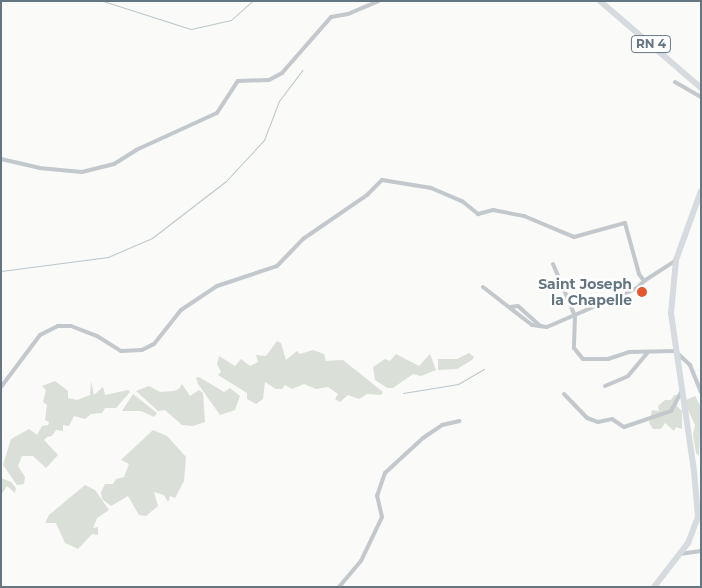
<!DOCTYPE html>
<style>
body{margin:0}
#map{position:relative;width:702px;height:588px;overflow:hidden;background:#fafaf8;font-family:Montserrat,sans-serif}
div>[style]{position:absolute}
.green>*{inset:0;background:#dadfd7}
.stream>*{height:1px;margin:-0.5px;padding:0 0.5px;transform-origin:0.5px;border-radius:0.5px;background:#bbc7cb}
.street>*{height:4px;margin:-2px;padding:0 2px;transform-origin:2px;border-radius:2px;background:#c3c8cc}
.primary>*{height:6px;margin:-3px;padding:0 3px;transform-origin:3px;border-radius:3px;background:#d6dbdf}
.dots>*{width:14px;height:14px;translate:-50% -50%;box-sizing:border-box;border:2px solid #fff;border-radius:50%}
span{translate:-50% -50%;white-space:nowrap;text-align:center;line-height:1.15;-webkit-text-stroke:5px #fff;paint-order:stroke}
.shield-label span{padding:1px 4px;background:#fff;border:1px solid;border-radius:4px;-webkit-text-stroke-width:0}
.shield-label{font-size:12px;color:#657683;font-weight:700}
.poi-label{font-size:14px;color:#657683;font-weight:700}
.right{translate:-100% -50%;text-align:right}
.frame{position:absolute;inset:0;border:2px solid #657683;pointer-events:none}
</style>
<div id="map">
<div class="green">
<i style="clip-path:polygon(277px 341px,281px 343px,286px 360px,297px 351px,300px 354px,313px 350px,324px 354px,326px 361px,343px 360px,383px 392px,381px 395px,367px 394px,359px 399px,348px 395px,340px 402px,335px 399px,338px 394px,328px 387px,316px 389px,304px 384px,292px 389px,285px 385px,282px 389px,276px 389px,265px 382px,263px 399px,256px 404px,247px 399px,247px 393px,218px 375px,221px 372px,217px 364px,219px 356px,235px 366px,241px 359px,250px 366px,258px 362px,256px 355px,266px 356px)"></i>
<i style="clip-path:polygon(469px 353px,474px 357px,472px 360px,457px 369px,438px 370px,438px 359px,457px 359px)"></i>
<i style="clip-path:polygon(396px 354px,419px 366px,430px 354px,436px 370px,421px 376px,413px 374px,393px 388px,387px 388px,375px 380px,373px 367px,385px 359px,390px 361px)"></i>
<i style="clip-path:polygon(199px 377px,224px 392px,230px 388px,240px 396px,235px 410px,220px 415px,198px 384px,196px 378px)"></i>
<i style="clip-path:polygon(55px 381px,68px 391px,68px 398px,77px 400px,90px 395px,91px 381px,94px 395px,103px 387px,105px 395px,128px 390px,130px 392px,116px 408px,105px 408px,102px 413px,91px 414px,85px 419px,74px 416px,69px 426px,63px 425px,63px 431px,56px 430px,52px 436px,47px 437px,44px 440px,58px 455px,46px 468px,33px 456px,22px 456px,18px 466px,25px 477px,24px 484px,17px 485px,3px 465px,11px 439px,29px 429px,37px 435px,42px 426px,48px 425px,49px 422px,45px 420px,47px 405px,43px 402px,46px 390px,42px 386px)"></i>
<i style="clip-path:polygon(182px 384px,190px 396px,199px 390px,203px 393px,205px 422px,193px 426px,182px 425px,165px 410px,158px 411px,136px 391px,149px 386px,160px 392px,174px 391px,179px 389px)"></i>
<i style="clip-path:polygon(133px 394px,157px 413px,154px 417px,141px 411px,122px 411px)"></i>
<i style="clip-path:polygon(674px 395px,679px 395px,677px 406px,682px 411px,682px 429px,676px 427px,674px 431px,665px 423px,661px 429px,653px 429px,649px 423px,652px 410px,659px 411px,658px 406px,665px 400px,671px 400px)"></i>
<i style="clip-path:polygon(695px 396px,701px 407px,699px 456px,696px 453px,693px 435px,695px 425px,687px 408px,686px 400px)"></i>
<i style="clip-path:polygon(153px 430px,167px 436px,186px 457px,184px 481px,175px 498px,170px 496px,168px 502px,164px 495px,154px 492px,158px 506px,146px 516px,139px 515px,128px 496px,111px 506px,102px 499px,101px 492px,105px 484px,113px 484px,116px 479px,124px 477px,129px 464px,121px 460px)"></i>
<i style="clip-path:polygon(1px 478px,11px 482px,16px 488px,15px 493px,7px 486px,1px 495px)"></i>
<i style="clip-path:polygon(85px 485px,95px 490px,109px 510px,97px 518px,93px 528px,98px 527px,98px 535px,92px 534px,78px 549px,65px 543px,56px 523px,45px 523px,49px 515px)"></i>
</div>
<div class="stream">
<i style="left:103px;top:1px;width:92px;rotate:17.7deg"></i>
<i style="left:191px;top:29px;width:41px;rotate:-12.7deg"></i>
<i style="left:231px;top:20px;width:28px;rotate:-42deg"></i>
<i style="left:1px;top:271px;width:108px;rotate:-7.5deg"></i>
<i style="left:108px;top:257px;width:48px;rotate:-23.4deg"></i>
<i style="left:152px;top:238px;width:93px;rotate:-37.6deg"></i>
<i style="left:226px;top:181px;width:56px;rotate:-47.2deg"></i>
<i style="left:264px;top:140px;width:42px;rotate:-69deg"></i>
<i style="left:279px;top:101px;width:39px;rotate:-53deg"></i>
<i style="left:403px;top:393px;width:56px;rotate:-9.3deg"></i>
<i style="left:458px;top:384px;width:30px;rotate:-30deg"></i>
</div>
<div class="street">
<i style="left:675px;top:82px;width:30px;rotate:30deg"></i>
<i style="left:1px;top:159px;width:39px;rotate:13deg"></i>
<i style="left:39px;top:168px;width:43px;rotate:5.3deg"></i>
<i style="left:82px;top:172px;width:33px;rotate:-14deg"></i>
<i style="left:114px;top:164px;width:26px;rotate:-32deg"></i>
<i style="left:136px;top:150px;width:89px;rotate:-24.6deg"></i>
<i style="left:217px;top:113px;width:38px;rotate:-57deg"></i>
<i style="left:238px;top:81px;width:31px;rotate:-2deg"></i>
<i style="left:269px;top:80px;width:15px;rotate:-28deg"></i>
<i style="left:282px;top:73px;width:74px;rotate:-48.8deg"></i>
<i style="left:331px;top:17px;width:17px;rotate:-10deg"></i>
<i style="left:348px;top:14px;width:33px;rotate:-23deg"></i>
<i style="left:553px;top:264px;width:56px;rotate:67.1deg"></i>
<i style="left:575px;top:316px;width:32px;rotate:92deg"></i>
<i style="left:574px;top:348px;width:14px;rotate:51deg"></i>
<i style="left:583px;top:359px;width:25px"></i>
<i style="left:608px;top:359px;width:22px;rotate:-18deg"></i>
<i style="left:629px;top:352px;width:46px;rotate:-1.2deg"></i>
<i style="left:675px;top:351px;width:21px;rotate:43deg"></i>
<i style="left:690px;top:365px;width:29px;rotate:68deg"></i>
<i style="left:483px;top:287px;width:62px;rotate:37.8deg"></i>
<i style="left:532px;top:325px;width:15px;rotate:8deg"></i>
<i style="left:547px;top:327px;width:98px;rotate:-23.4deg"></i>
<i style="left:637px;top:288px;width:10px;rotate:-45deg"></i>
<i style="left:510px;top:307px;width:8px;rotate:-7deg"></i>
<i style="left:518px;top:306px;width:30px;rotate:42deg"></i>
<i style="left:605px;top:386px;width:25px;rotate:-23deg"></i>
<i style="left:628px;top:376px;width:30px;rotate:-50deg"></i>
<i style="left:1px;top:387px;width:65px;rotate:-53.1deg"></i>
<i style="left:40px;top:335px;width:20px;rotate:-27deg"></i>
<i style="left:58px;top:326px;width:13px"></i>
<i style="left:71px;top:326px;width:28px;rotate:21deg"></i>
<i style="left:97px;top:336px;width:28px;rotate:32deg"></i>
<i style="left:121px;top:351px;width:21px;rotate:-3deg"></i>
<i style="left:142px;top:350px;width:13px;rotate:-27deg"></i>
<i style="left:154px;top:344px;width:43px;rotate:-51.5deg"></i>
<i style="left:181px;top:310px;width:43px;rotate:-33.7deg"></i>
<i style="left:217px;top:286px;width:63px;rotate:-18.4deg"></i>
<i style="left:277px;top:266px;width:37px;rotate:-46deg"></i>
<i style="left:303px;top:239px;width:78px;rotate:-34.5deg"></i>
<i style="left:367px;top:195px;width:21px;rotate:-45deg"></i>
<i style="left:382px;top:180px;width:50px;rotate:9.3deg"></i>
<i style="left:431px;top:188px;width:34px;rotate:23deg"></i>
<i style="left:462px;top:201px;width:21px;rotate:39deg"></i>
<i style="left:478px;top:214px;width:16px;rotate:-15deg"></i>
<i style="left:493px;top:210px;width:32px;rotate:11deg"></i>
<i style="left:524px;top:216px;width:54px;rotate:22.8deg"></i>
<i style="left:574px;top:237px;width:53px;rotate:-15.4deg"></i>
<i style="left:625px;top:223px;width:53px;rotate:74.6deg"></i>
<i style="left:639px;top:274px;width:9px;rotate:54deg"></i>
<i style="left:644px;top:281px;width:38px;rotate:-33deg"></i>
<i style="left:564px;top:394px;width:33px;rotate:46deg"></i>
<i style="left:587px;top:418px;width:12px;rotate:20deg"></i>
<i style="left:598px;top:422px;width:14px;rotate:-12deg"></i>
<i style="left:612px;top:419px;width:14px;rotate:34deg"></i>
<i style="left:624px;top:427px;width:50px;rotate:-18.8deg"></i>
<i style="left:671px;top:411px;width:21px;rotate:-62deg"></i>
<i style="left:680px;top:554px;width:21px;rotate:-8deg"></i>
<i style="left:339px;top:587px;width:34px;rotate:-50deg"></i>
<i style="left:361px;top:561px;width:49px;rotate:-64.5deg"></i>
<i style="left:382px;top:517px;width:22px;rotate:-103deg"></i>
<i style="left:377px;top:496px;width:24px;rotate:-71deg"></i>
<i style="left:385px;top:473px;width:52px;rotate:-42.6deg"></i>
<i style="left:423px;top:438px;width:23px;rotate:-34deg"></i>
<i style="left:442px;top:425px;width:18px;rotate:-13deg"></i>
</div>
<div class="primary">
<i style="left:600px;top:1px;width:133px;rotate:40.7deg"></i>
<i style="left:654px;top:587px;width:56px;rotate:-52.3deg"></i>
<i style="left:688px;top:543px;width:28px;rotate:-69deg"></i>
<i style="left:698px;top:517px;width:46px;rotate:-95deg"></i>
<i style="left:694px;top:471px;width:160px;rotate:-98.3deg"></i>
<i style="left:671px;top:313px;width:53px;rotate:-84.6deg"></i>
<i style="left:676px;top:260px;width:73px;rotate:-70.1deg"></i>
</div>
<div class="dots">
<i style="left:642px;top:292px;background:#e4572e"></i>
</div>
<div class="shield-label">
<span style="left:651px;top:44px">RN 4</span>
</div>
<div class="poi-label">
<span class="right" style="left:632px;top:292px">Saint Joseph<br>la Chapelle</span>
</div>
<div class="frame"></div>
</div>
